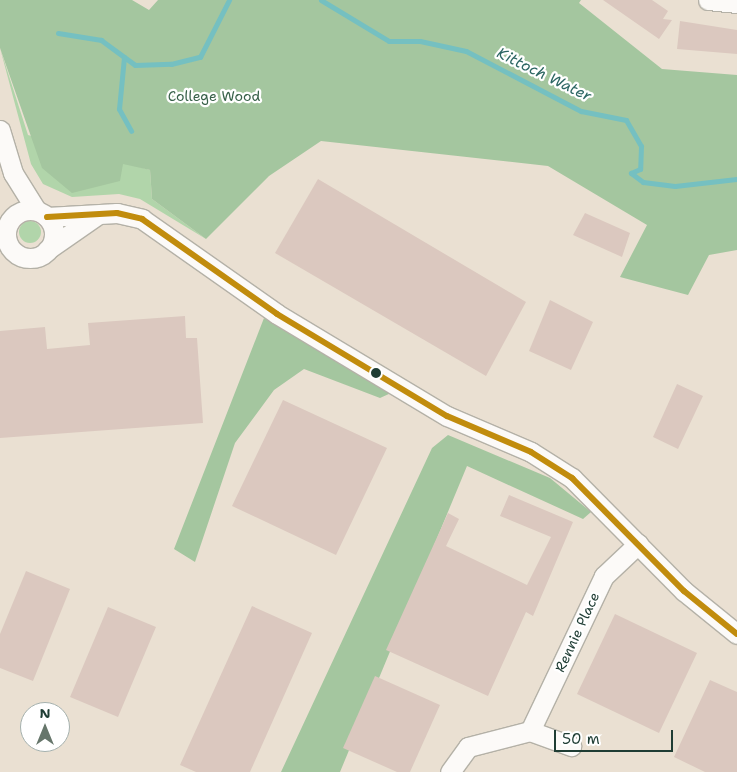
<!DOCTYPE html>
<style>
body{margin:0}
#map{position:relative;width:737px;height:772px;overflow:hidden;background:#eae0d2;font-family:"Shantell Sans",sans-serif}
div>[style]{position:absolute}
.green>*{inset:0;background:#b1d5aa}
.round{border-radius:50%}
.forest>*{inset:0;background:#a4c69f}
.stream>*{height:5px;margin:-2.5px;padding:0 2.5px;transform-origin:2.5px;border-radius:2.5px;background:#75c0c1}
.building>*{inset:0;background:#dbc8bf}
.roads{filter:drop-shadow(1px 0 #b4b1a7) drop-shadow(-1px 0 #b4b1a7) drop-shadow(0 1px #b4b1a7) drop-shadow(0 -1px #b4b1a7)}
.minor>*{height:19px;margin:-9.5px;padding:0 9.5px;transform-origin:9.5px;border-radius:9.5px;background:#fcfaf8}
.minor>.ring{margin:-9.5px;padding:0;box-sizing:content-box;background:none;border:19px solid #fcfaf8;border-radius:50%}
.bus-1>*{height:6px;margin:-3px;padding:0 3px;transform-origin:3px;border-radius:3px;background:#c18c0d}
.dots>*{width:14px;height:14px;translate:-50% -50%;box-sizing:border-box;border:2px solid #fff;border-radius:50%}
span{translate:-50% -50%;white-space:nowrap;text-align:center;line-height:1.15;-webkit-text-stroke:4.5px #fff;paint-order:stroke}
.park-label{font-size:14px;color:#386149}
.street-label{font-size:14px;color:#1f3d34}
.water-label{font-size:15px;color:#2c6663;font-style:italic}
.north{position:absolute;left:20px;top:702px;width:50px;height:50px;box-sizing:border-box;background:#fff;border:1px solid #a5b1ae;border-radius:50%;rotate:0deg;font-size:14px;font-weight:700;line-height:20px;text-align:center;color:#1f3d34}
.north::after{content:'';display:block;margin:auto;width:18px;height:22px;background:#66766b;clip-path:polygon(50% 0,100% 100%,50% 72%,0 100%)}
.scale{position:absolute;left:554px;top:730px;width:119px;height:22px;box-sizing:border-box;border:2px solid #1f3d34;border-top:0;padding-left:6px;font-size:15px;line-height:18px;white-space:nowrap;color:#1f3d34;-webkit-text-stroke:4px #fff;paint-order:stroke}
</style>
<div id="map">
<div class="green">
<i style="clip-path:polygon(0 48px,28px 135px,150px 170px,152px 199px,206px 239px,140px 199px,119px 194px,72px 197px,43px 184px,31px 164px)"></i>
<i class="round" style="left:19px;top:221px;width:22px;height:22px"></i>
</div>
<div class="forest">
<i style="clip-path:polygon(0 0,132px 0,149px 10px,158px 0,581px 0,579px 3px,662px 69px,737px 75px,737px 250px,709px 255px,688px 295px,620px 277px,647px 225px,548px 166px,321px 141px,269px 176px,206px 239px,152px 199px,150px 170px,123px 164px,120px 181px,72px 193px,42px 168px,0 48px)"></i>
<i style="clip-path:polygon(264px 318px,391px 393px,380px 398px,304px 369px,274px 390px,235px 443px,195px 562px,174px 549px)"></i>
<i style="clip-path:polygon(448px 435px,550px 478px,591px 512px,583px 519px,467px 466px,340px 772px,281px 772px,432px 448px)"></i>
</div>
<div class="stream">
<i style="left:321px;top:0;width:79px;rotate:31.1deg"></i>
<i style="left:389px;top:41px;width:31px"></i>
<i style="left:420px;top:41px;width:47px;rotate:12.3deg"></i>
<i style="left:466px;top:51px;width:130px;rotate:27.6deg"></i>
<i style="left:581px;top:111px;width:46px;rotate:11.3deg"></i>
<i style="left:626px;top:120px;width:30px;rotate:60deg"></i>
<i style="left:641px;top:146px;width:23px;rotate:92deg"></i>
<i style="left:640px;top:169px;width:10px;rotate:156deg"></i>
<i style="left:631px;top:173px;width:15px;rotate:37deg"></i>
<i style="left:643px;top:182px;width:32px;rotate:7deg"></i>
<i style="left:675px;top:186px;width:62px;rotate:-6.4deg"></i>
<i style="left:58px;top:33px;width:44px;rotate:9.2deg"></i>
<i style="left:101px;top:40px;width:42px;rotate:36.3deg"></i>
<i style="left:135px;top:65px;width:36px;rotate:-2deg"></i>
<i style="left:171px;top:64px;width:30px;rotate:-14deg"></i>
<i style="left:200px;top:57px;width:64px;rotate:-63deg"></i>
<i style="left:124px;top:57px;width:52px;rotate:95.5deg"></i>
<i style="left:119px;top:109px;width:25px;rotate:61deg"></i>
</div>
<div class="building">
<i style="clip-path:polygon(603px 0,652px 0,668px 11px,663px 19px,672px 20px,659px 39px)"></i>
<i style="clip-path:polygon(680px 21px,737px 30px,737px 54px,677px 49px)"></i>
<i style="clip-path:polygon(318px 179px,526px 302px,486px 376px,275px 253px)"></i>
<i style="clip-path:polygon(585px 213px,630px 233px,622px 257px,573px 235px)"></i>
<i style="clip-path:polygon(550px 300px,593px 322px,571px 370px,529px 351px)"></i>
<i style="clip-path:polygon(185px 316px,186px 338px,197px 338px,203px 423px,0 438px,0 331px,45px 327px,47px 349px,90px 345px,88px 323px)"></i>
<i style="clip-path:polygon(677px 384px,703px 396px,678px 449px,653px 437px)"></i>
<i style="clip-path:polygon(283px 400px,387px 448px,336px 555px,232px 506px)"></i>
<i style="clip-path:polygon(509px 495px,573px 522px,533px 616px,526px 612px,488px 696px,386px 650px,448px 513px,459px 519px,446px 546px,527px 585px,551px 537px,500px 516px)"></i>
<i style="clip-path:polygon(26px 571px,70px 589px,33px 681px,0 668px,0 634px)"></i>
<i style="clip-path:polygon(252px 606px,312px 633px,250px 772px,196px 772px,180px 765px)"></i>
<i style="clip-path:polygon(108px 607px,156px 627px,118px 717px,70px 697px)"></i>
<i style="clip-path:polygon(615px 614px,697px 653px,659px 733px,577px 694px)"></i>
<i style="clip-path:polygon(375px 676px,440px 705px,410px 772px,397px 772px,343px 748px)"></i>
<i style="clip-path:polygon(710px 680px,737px 692px,737px 772px,705px 772px,674px 757px)"></i>
</div>
<div class="roads">
<div class="minor">
<i style="left:708px;top:0;width:29px;rotate:6deg"></i>
<i style="left:0;top:130px;width:45px;rotate:73.2deg"></i>
<i style="left:13px;top:173px;width:44px;rotate:58.1deg"></i>
<i class="ring" style="left:6px;top:210px;width:29px;height:29px"></i>
<i style="left:47px;top:217px;width:70px;rotate:-3.3deg"></i>
<i style="left:117px;top:213px;width:26px;rotate:13deg"></i>
<i style="left:142px;top:219px;width:165px;rotate:35.1deg"></i>
<i style="left:277px;top:314px;width:198px;rotate:31deg"></i>
<i style="left:447px;top:416px;width:91px;rotate:23.2deg"></i>
<i style="left:531px;top:452px;width:49px;rotate:32.4deg"></i>
<i style="left:572px;top:478px;width:159px;rotate:45.3deg"></i>
<i style="left:684px;top:591px;width:68px;rotate:39.1deg"></i>
<i style="left:47px;top:250px;width:60px;rotate:-34.8deg"></i>
<i style="left:530px;top:731px;width:44px;rotate:20.1deg"></i>
<i style="left:450px;top:772px;width:31px;rotate:-54deg"></i>
<i style="left:468px;top:747px;width:64px;rotate:-14.5deg"></i>
<i style="left:530px;top:731px;width:172px;rotate:-64.5deg"></i>
<i style="left:604px;top:576px;width:47px;rotate:-43.3deg"></i>
</div>
</div>
<div class="bus-1">
<i style="left:47px;top:217px;width:70px;rotate:-3.3deg"></i>
<i style="left:117px;top:213px;width:26px;rotate:13deg"></i>
<i style="left:142px;top:219px;width:165px;rotate:35.1deg"></i>
<i style="left:277px;top:314px;width:198px;rotate:31deg"></i>
<i style="left:447px;top:416px;width:91px;rotate:23.2deg"></i>
<i style="left:531px;top:452px;width:49px;rotate:32.4deg"></i>
<i style="left:572px;top:478px;width:159px;rotate:45.3deg"></i>
<i style="left:684px;top:591px;width:68px;rotate:39.1deg"></i>
</div>
<div class="dots">
<i style="left:376px;top:373px;background:#1f3d34"></i>
</div>
<div class="park-label">
<span style="left:214px;top:96px">College Wood</span>
</div>
<div class="street-label">
<span style="left:577px;top:632px;rotate:-65deg">Rennie Place</span>
</div>
<div class="water-label">
<span style="left:544px;top:75px;rotate:26deg">Kittoch Water</span>
</div>
<div class="north">N</div>
<div class="scale">50 m</div>
</div>
